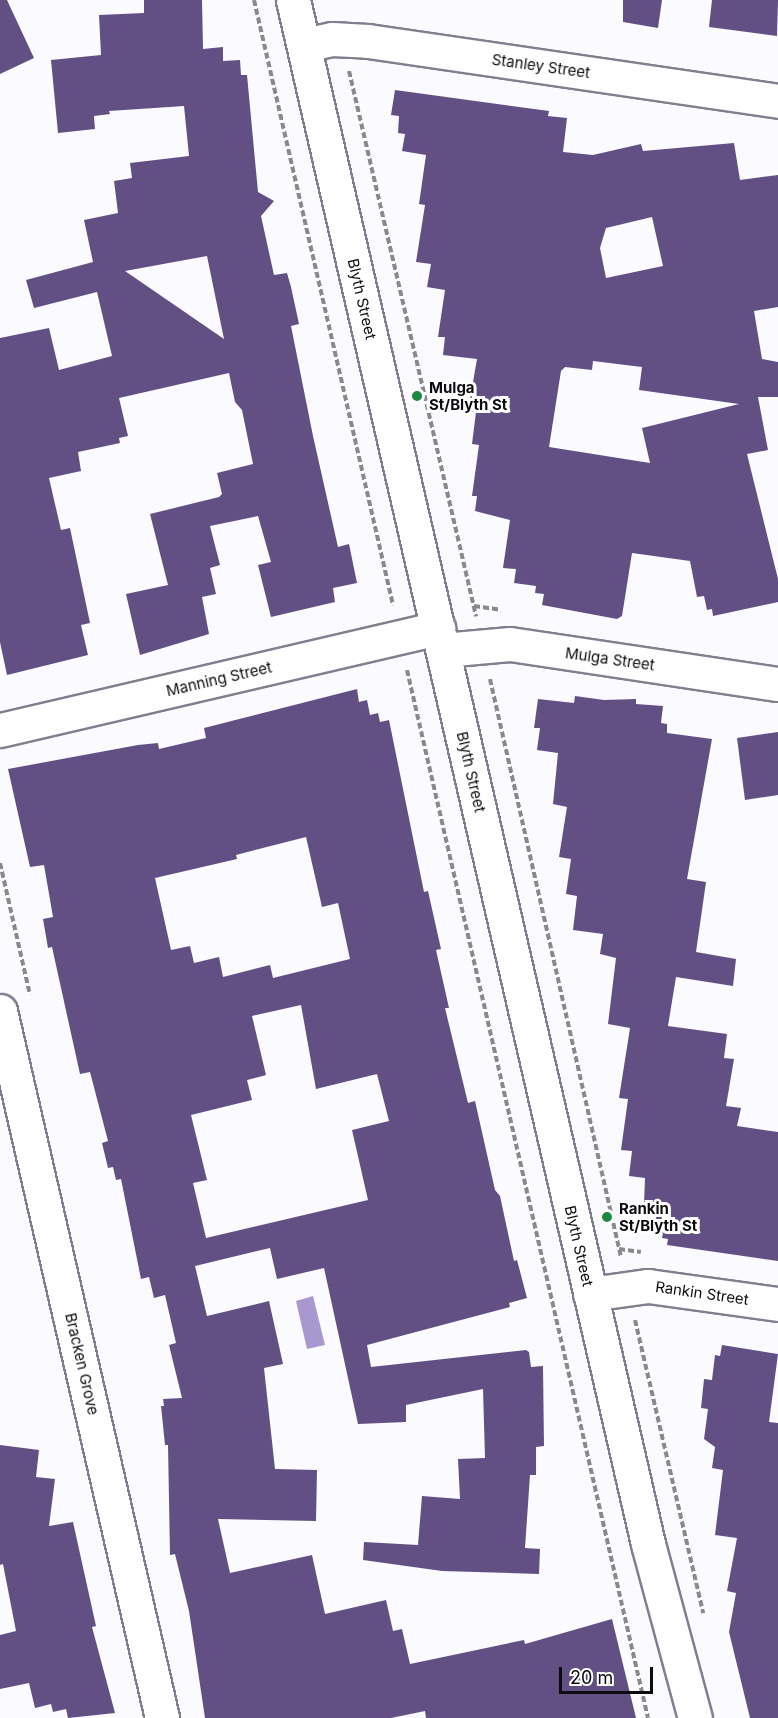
<!DOCTYPE html>
<style>
body{margin:0}
#map{position:relative;width:778px;height:1718px;overflow:hidden;background:#fbfafe;font-family:Inter,sans-serif}
div>[style]{position:absolute}
.water>*{inset:0;background:#a997d0}
.building>*{inset:0;background:#625084}
.path>*{height:4px;margin-top:-2px;transform-origin:0;background:repeating-linear-gradient(90deg,#89888d 0 6px,transparent 0 9px)}
.roads{filter:drop-shadow(2px 0 #837e8f) drop-shadow(-2px 0 #837e8f) drop-shadow(0 2px #837e8f) drop-shadow(0 -2px #837e8f)}
.street>*{height:33px;margin:-16.5px;padding:0 16.5px;transform-origin:16.5px;border-radius:16.5px;background:#fff}
.secondary>*{height:33px;margin:-16.5px;padding:0 16.5px;transform-origin:16.5px;border-radius:16.5px;background:#fff}
.dots>*{width:16px;height:16px;translate:-50% -50%;box-sizing:border-box;border:3px solid #fff;border-radius:50%}
span{translate:-50% -50%;white-space:nowrap;text-align:center;line-height:1.15;-webkit-text-stroke:6px #fff;paint-order:stroke}
.street-label{font-size:15px;color:#0c0b10}
.poi-label{font-size:15px;color:#0c0b10;font-weight:700}
.left{translate:0 -50%;text-align:left}
.scale{position:absolute;left:559px;top:1667px;width:94px;height:27px;box-sizing:border-box;border:3px solid #0c0b10;border-top:0;padding-left:8px;font-size:18px;line-height:21px;white-space:nowrap;color:#0c0b10;-webkit-text-stroke:4px #fff;paint-order:stroke}
</style>
<div id="map">
<div class="water">
<i style="clip-path:polygon(313px 1296px,325px 1345px,307px 1349px,296px 1301px)"></i>
</div>
<div class="building">
<i style="clip-path:polygon(0 0,7px 0,34px 58px,0 74px)"></i>
<i style="clip-path:polygon(evenodd,144px 0,202px 0,203px 49px,223px 47px,223px 61px,240px 60px,241px 75px,247px 75px,258px 192px,274px 201px,261px 216px,274px 275px,287px 273px,291px 287px,299px 324px,291px 326px,313px 436px,338px 547px,349px 544px,357px 583px,333px 588px,335px 602px,271px 617px,258px 565px,271px 562px,258px 516px,210px 526px,220px 565px,210px 568px,216px 594px,202px 597px,209px 634px,140px 655px,126px 594px,168px 585px,150px 514px,219px 497px,222px 494px,217px 473px,253px 464px,242px 410px,235px 402px,229px 373px,119px 398px,128px 436px,119px 438px,120px 443px,78px 452px,81px 471px,49px 478px,61px 530px,70px 528px,90px 623px,81px 625px,88px 655px,7px 675px,0 642px,0 338px,49px 328px,59px 370px,112px 356px,97px 292px,34px 308px,26px 280px,93px 262px,84px 220px,118px 213px,114px 181px,132px 178px,130px 163px,189px 156px,184px 106px,109px 111px,110px 114px,94px 116px,95px 129px,58px 133px,51px 60px,101px 55px,99px 15px,144px 13px,144px 0,207px 256px,224px 339px,125px 271px,207px 256px)"></i>
<i style="clip-path:polygon(623px 0,662px 0,658px 28px,623px 22px)"></i>
<i style="clip-path:polygon(712px 0,778px 0,777px 36px,709px 27px)"></i>
<i style="clip-path:polygon(evenodd,395px 90px,549px 111px,548px 116px,567px 118px,563px 152px,593px 155px,641px 144px,643px 151px,734px 143px,740px 180px,778px 175px,778px 307px,754px 311px,762px 359px,778px 362px,778px 397px,758px 397px,768px 450px,747px 454px,778px 579px,778px 602px,713px 616px,712px 609px,707px 610px,704px 596px,697px 597px,690px 561px,632px 553px,622px 616px,617px 619px,542px 605px,544px 594px,535px 593px,536px 586px,514px 583px,516px 569px,503px 568px,510px 520px,475px 511px,477px 496px,472px 496px,479px 445px,472px 444px,476px 412px,468px 411px,477px 359px,443px 355px,445px 337px,438px 337px,445px 290px,427px 287px,431px 264px,416px 262px,425px 205px,419px 204px,426px 155px,402px 151px,405px 134px,398px 133px,399px 116px,391px 115px,395px 90px,652px 217px,663px 266px,606px 278px,600px 248px,606px 228px,652px 217px,395px 90px,593px 361px,642px 367px,639px 390px,739px 404px,642px 428px,650px 463px,549px 447px,561px 371px,565px 367px,592px 370px,593px 361px)"></i>
<i style="clip-path:polygon(evenodd,357px 689px,359px 702px,367px 700px,370px 715px,378px 713px,380px 722px,389px 720px,424px 892px,428px 891px,441px 949px,436px 950px,449px 1008px,445px 1008px,468px 1103px,475px 1101px,495px 1190px,500px 1196px,514px 1261px,517px 1260px,527px 1298px,509px 1303px,510px 1307px,367px 1345px,371px 1367px,526px 1350px,529px 1352px,531px 1367px,543px 1366px,544px 1446px,536px 1447px,536px 1475px,530px 1475px,525px 1548px,540px 1549px,539px 1574px,442px 1571px,363px 1560px,364px 1542px,418px 1545px,422px 1496px,460px 1499px,458px 1459px,485px 1458px,483px 1389px,406px 1405px,406px 1422px,358px 1424px,324px 1268px,277px 1279px,270px 1248px,195px 1266px,207px 1316px,269px 1301px,283px 1364px,264px 1368px,275px 1469px,317px 1470px,316px 1521px,218px 1519px,230px 1573px,312px 1555px,325px 1614px,386px 1600px,393px 1631px,402px 1629px,410px 1664px,524px 1640px,525px 1644px,612px 1619px,636px 1718px,426px 1718px,425px 1711px,391px 1718px,205px 1718px,189px 1611px,175px 1554px,170px 1555px,168px 1445px,165px 1445px,161px 1406px,164px 1406px,163px 1399px,182px 1398px,169px 1345px,176px 1343px,165px 1295px,154px 1298px,149px 1277px,141px 1279px,121px 1179px,116px 1180px,113px 1167px,108px 1168px,102px 1143px,108px 1141px,90px 1072px,80px 1074px,52px 947px,48px 948px,43px 919px,53px 917px,44px 865px,30px 867px,8px 769px,138px 745px,158px 743px,159px 749px,206px 738px,204px 728px,357px 689px,306px 837px,322px 907px,338px 903px,350px 959px,273px 978px,270px 965px,223px 977px,219px 957px,194px 963px,190px 946px,171px 950px,155px 878px,237px 859px,236px 855px,306px 837px,357px 689px,301px 1005px,316px 1089px,377px 1074px,389px 1121px,352px 1130px,368px 1200px,206px 1238px,193px 1183px,207px 1180px,191px 1115px,252px 1100px,247px 1080px,266px 1075px,252px 1016px,301px 1005px)"></i>
<i style="clip-path:polygon(575px 696px,604px 700px,636px 699px,636px 704px,663px 706px,661px 723px,667px 724px,667px 733px,712px 739px,687px 879px,706px 882px,696px 952px,736px 959px,733px 986px,676px 977px,668px 1026px,727px 1034px,724px 1058px,734px 1059px,726px 1106px,741px 1108px,737px 1126px,778px 1132px,778px 1261px,667px 1245px,668px 1239px,662px 1238px,663px 1233px,643px 1230px,645px 1178px,629px 1176px,632px 1151px,621px 1150px,628px 1099px,619px 1098px,630px 1028px,608px 1024px,616px 958px,600px 954px,603px 934px,573px 930px,577px 896px,566px 894px,571px 859px,559px 857px,567px 807px,553px 804px,558px 753px,537px 750px,540px 728px,534px 728px,538px 699px,574px 703px)"></i>
<i style="clip-path:polygon(778px 732px,778px 795px,745px 800px,737px 738px)"></i>
<i style="clip-path:polygon(722px 1345px,778px 1354px,769px 1422px,778px 1423px,778px 1718px,750px 1718px,729px 1632px,736px 1593px,727px 1591px,737px 1538px,715px 1535px,723px 1470px,712px 1468px,715px 1447px,704px 1439px,708px 1409px,701px 1408px,704px 1379px,712px 1380px,715px 1355px,720px 1356px)"></i>
<i style="clip-path:polygon(0 1445px,39px 1450px,36px 1477px,55px 1479px,49px 1526px,73px 1522px,96px 1626px,92px 1627px,115px 1713px,68px 1718px,66px 1709px,53px 1712px,51px 1704px,35px 1708px,29px 1683px,0 1689px,0 1635px,16px 1631px,3px 1564px,0 1565px)"></i>
</div>
<div class="path">
<i style="left:254px;top:0;width:621px;rotate:77.06deg"></i>
<i style="left:349px;top:71px;width:560px;rotate:76.88deg"></i>
<i style="left:474px;top:606px;width:27px;rotate:8deg"></i>
<i style="left:407px;top:670px;width:1075px;rotate:77.05deg"></i>
<i style="left:490px;top:679px;width:593px;rotate:77.23deg"></i>
<i style="left:0;top:863px;width:135px;rotate:77.2deg"></i>
<i style="left:619px;top:1249px;width:22px;rotate:8deg"></i>
<i style="left:635px;top:1320px;width:301px;rotate:76.9deg"></i>
</div>
<div class="roads">
<div class="street">
<i style="left:304px;top:45px;width:29px;rotate:-12deg"></i>
<i style="left:332px;top:39px;width:36px;rotate:3deg"></i>
<i style="left:368px;top:41px;width:414px;rotate:8.3deg"></i>
<i style="left:443px;top:650px;width:67px;rotate:-5.1deg"></i>
<i style="left:510px;top:644px;width:271px;rotate:8.5deg"></i>
<i style="left:0;top:730px;width:450px;rotate:-13.1deg"></i>
<i style="left:0;top:1011px;width:725px;rotate:77.09deg"></i>
<i style="left:590px;top:1294px;width:59px;rotate:-7.9deg"></i>
<i style="left:648px;top:1286px;width:131px;rotate:7.9deg"></i>
</div>
<div class="secondary">
<i style="left:293px;top:0;width:1584px;rotate:77.05deg"></i>
<i style="left:648px;top:1544px;width:180px;rotate:74.9deg"></i>
</div>
</div>
<div class="dots">
<i style="left:417px;top:396px;background:#1e8a41"></i>
<i style="left:607px;top:1217px;background:#1e8a41"></i>
</div>
<div class="street-label">
<span style="left:541px;top:66px;rotate:8deg">Stanley Street</span>
<span style="left:362px;top:299px;rotate:77deg">Blyth Street</span>
<span style="left:610px;top:659px;rotate:8deg">Mulga Street</span>
<span style="left:219px;top:679px;rotate:-13deg">Manning Street</span>
<span style="left:471px;top:772px;rotate:77deg">Blyth Street</span>
<span style="left:579px;top:1246px;rotate:77deg">Blyth Street</span>
<span style="left:702px;top:1293px;rotate:8deg">Rankin Street</span>
<span style="left:82px;top:1364px;rotate:77deg">Bracken Grove</span>
</div>
<div class="poi-label">
<span class="left" style="left:429px;top:396px">Mulga<br>St/Blyth St</span>
<span class="left" style="left:619px;top:1217px">Rankin<br>St/Blyth St</span>
</div>
<div class="scale">20 m</div>
</div>
